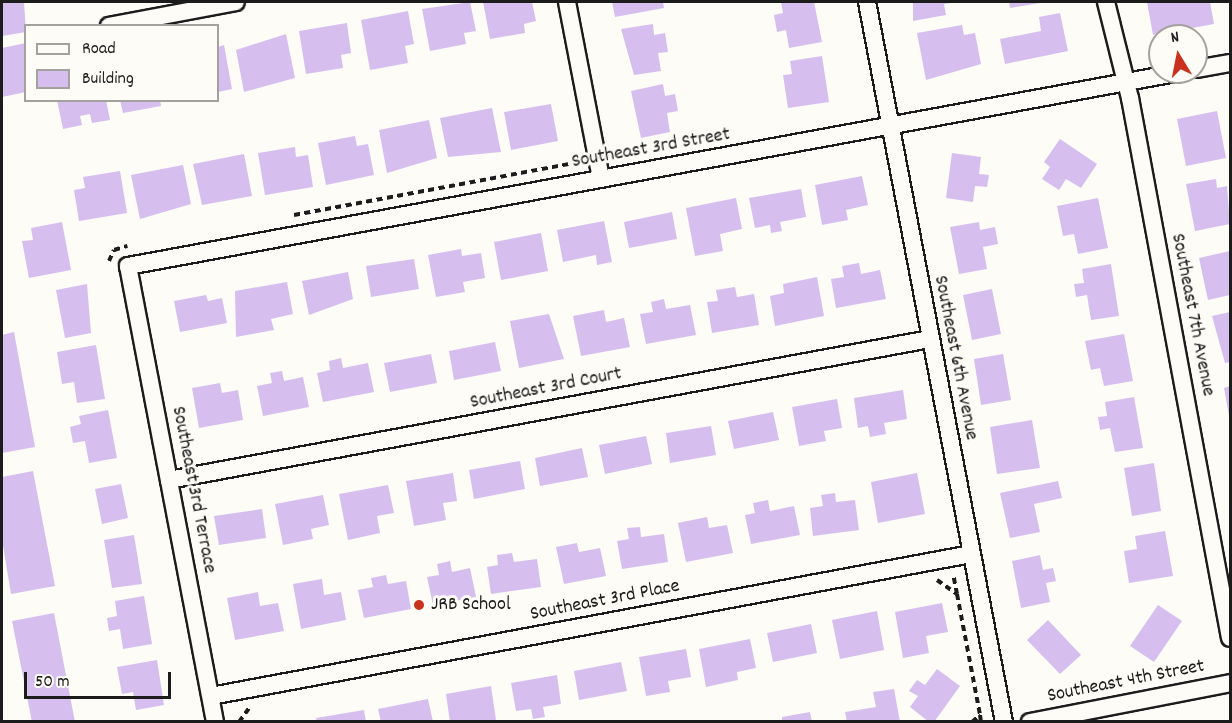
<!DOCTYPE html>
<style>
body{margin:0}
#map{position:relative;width:1232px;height:723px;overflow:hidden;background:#fdfcf7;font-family:Dekko,sans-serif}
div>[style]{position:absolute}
.building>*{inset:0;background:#d6bfef}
.path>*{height:4px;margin-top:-2px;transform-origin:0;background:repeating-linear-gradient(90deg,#1c1c1c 0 6px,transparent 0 10.5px)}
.roads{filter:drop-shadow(2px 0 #1c1c1c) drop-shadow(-2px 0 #1c1c1c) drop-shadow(0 2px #1c1c1c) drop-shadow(0 -2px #1c1c1c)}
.street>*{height:16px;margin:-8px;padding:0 8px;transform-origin:8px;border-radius:8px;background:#fdfcf7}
.dots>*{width:16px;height:16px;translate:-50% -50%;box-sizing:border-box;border:3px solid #fdfcf7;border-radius:50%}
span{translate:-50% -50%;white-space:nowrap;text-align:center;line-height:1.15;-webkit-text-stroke:6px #fdfcf7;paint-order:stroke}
.street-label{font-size:20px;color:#1c1c1c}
.poi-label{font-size:20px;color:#1c1c1c}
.left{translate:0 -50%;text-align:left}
.frame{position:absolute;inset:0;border:3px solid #1c1c1c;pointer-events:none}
.legend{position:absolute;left:24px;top:24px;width:195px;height:78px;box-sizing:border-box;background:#fdfcf7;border:2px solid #a3a29f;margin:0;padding:8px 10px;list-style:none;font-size:18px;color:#1c1c1c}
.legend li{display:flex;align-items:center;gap:12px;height:30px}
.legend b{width:30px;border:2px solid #a3a29f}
.north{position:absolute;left:1148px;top:24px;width:60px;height:60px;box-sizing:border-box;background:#fdfcf7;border:2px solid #a3a29f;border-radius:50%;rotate:350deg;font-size:16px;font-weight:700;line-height:24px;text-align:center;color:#1c1c1c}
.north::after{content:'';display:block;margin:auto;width:21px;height:27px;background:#c8321e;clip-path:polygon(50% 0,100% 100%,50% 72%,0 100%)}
.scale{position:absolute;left:24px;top:672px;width:147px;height:27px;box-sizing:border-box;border:3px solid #1c1c1c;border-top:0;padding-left:8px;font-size:18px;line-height:21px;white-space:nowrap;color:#1c1c1c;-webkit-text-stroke:4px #fdfcf7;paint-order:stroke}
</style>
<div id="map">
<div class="building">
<i style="clip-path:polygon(2px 2px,24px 2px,26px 32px,2px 36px)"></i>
<i style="clip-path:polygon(470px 2px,476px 31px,464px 33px,466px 44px,430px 51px,422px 9px)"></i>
<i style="clip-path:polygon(483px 2px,532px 2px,536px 21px,524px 24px,525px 33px,490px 39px)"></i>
<i style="clip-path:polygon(612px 2px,663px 2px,664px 8px,615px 17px)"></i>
<i style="clip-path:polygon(781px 2px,814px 2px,822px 42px,789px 48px,786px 30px,777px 32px,774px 15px,783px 13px)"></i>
<i style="clip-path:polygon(913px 2px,951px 2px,951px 3px,944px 4px,946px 15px,913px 21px)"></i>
<i style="clip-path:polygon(1009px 2px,1040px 2px,1040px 3px,1010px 8px)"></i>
<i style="clip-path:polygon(1147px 2px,1210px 2px,1214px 24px,1153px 35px)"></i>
<i style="clip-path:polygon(408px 11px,414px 44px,405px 46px,408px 63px,370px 70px,361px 20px)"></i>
<i style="clip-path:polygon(1060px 13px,1068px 51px,1005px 64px,1000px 39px,1041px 31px,1039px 17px)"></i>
<i style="clip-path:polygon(347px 23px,351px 53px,341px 55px,343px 68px,306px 74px,299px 31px)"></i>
<i style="clip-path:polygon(653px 24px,654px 35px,665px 33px,668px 52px,658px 53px,661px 71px,634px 75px,621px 29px)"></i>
<i style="clip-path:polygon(962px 25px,964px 35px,975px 33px,981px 64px,926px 80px,917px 33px)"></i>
<i style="clip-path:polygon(286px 34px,295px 78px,244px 92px,236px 50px)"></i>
<i style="clip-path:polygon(26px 43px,26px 92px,2px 97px,2px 48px)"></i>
<i style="clip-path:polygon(224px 45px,232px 89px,218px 92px,218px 47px)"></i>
<i style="clip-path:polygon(822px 56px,829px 102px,788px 108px,783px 75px,792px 74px,790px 61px)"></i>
<i style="clip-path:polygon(663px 84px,665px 96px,675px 94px,678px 111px,667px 113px,670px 132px,641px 138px,631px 91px)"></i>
<i style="clip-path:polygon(57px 100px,106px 100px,110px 120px,92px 123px,90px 114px,80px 116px,82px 125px,63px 129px)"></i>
<i style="clip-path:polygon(120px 100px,160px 100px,161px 106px,123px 113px)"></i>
<i style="clip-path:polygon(551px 104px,558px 141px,511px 150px,504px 112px)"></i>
<i style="clip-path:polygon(492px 108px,501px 152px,448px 157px,440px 118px)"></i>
<i style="clip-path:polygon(1217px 111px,1226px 158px,1186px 166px,1177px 119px)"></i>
<i style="clip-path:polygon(429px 120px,437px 158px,387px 173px,379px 130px)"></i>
<i style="clip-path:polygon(355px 136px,357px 146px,368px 144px,374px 175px,326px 185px,318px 143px)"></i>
<i style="clip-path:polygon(1060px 139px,1097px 164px,1081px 188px,1066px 179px,1059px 190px,1042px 179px,1050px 167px,1044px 162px)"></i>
<i style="clip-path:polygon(295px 147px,296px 157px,308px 155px,313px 187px,265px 195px,258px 153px)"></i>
<i style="clip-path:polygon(952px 153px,981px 157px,979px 174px,989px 175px,987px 187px,975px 186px,973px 202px,946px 198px)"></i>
<i style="clip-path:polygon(244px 154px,252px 196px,202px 205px,193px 164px)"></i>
<i style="clip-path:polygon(183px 165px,191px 204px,140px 219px,131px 175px)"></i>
<i style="clip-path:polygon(120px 171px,127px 213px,79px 221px,74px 190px,85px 188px,83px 177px)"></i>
<i style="clip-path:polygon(862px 176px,868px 205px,846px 210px,848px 220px,822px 225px,815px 185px)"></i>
<i style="clip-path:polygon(1216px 179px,1217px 188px,1227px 186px,1230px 224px,1195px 231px,1186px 184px)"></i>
<i style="clip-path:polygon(801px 189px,806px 217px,780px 222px,782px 231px,771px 233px,770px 225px,755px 228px,749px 198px)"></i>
<i style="clip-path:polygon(736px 198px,742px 229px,720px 234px,723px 251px,695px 256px,686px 208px)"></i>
<i style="clip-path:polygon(1098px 198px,1108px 248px,1078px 254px,1074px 234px,1063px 236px,1057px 206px)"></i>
<i style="clip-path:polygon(672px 212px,677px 239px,629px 248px,624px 222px)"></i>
<i style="clip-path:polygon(604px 221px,612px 262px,597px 265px,596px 255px,563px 262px,557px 230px)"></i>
<i style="clip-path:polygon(62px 222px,71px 270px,29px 278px,22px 241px,33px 240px,31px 228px)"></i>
<i style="clip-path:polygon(979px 222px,980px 230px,995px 227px,998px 244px,983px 247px,987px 269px,959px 274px,950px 227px)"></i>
<i style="clip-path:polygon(541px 233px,548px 271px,501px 280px,494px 242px)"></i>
<i style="clip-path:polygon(461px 249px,462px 256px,481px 253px,485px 278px,463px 282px,465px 292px,436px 297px,428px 255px)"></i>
<i style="clip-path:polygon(1230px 251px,1230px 295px,1208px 300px,1199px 258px)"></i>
<i style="clip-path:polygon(414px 259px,419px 289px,371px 297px,366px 266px)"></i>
<i style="clip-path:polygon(859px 263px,861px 274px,880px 270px,886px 299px,836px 308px,831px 279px,844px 277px,842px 266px)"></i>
<i style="clip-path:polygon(1111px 264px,1119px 316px,1091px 320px,1087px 295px,1076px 297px,1074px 284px,1084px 283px,1082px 269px)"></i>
<i style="clip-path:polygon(348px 272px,353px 299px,309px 315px,302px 281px)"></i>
<i style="clip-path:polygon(817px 277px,824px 316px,775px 326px,770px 296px,784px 293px,783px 284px)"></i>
<i style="clip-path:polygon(287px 282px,293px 314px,271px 319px,274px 330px,236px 337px,235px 291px)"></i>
<i style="clip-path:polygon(87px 284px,91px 333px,65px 338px,56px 290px)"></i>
<i style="clip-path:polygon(735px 287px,737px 297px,754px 294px,759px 325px,712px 333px,707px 302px,718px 301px,716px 290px)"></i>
<i style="clip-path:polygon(992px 289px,1001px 334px,972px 340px,963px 295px)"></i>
<i style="clip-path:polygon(206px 295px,208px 301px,222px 298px,227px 323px,180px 332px,174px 301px)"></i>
<i style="clip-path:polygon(664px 299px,666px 309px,690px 305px,696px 335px,646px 344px,640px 314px,653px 312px,651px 302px)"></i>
<i style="clip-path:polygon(604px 310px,606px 322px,624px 318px,630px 347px,581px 356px,573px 316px)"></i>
<i style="clip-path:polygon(1230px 312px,1230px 362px,1225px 363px,1212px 316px)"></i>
<i style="clip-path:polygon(549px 314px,564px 359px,519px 368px,510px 321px)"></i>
<i style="clip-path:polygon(14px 332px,35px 447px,2px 453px,2px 335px)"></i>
<i style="clip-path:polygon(1124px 334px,1133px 381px,1104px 386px,1100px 368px,1091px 370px,1085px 341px)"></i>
<i style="clip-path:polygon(495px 342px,501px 371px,454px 380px,449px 351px)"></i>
<i style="clip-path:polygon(96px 345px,105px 399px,77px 403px,74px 382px,62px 384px,57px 352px)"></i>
<i style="clip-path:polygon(431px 354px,437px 383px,390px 392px,384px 363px)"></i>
<i style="clip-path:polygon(1003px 354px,1011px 400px,981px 405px,974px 359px)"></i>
<i style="clip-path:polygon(341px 358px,343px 368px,368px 363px,374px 392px,323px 402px,317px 373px,330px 370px,329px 361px)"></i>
<i style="clip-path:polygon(282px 371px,284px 381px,303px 377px,309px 407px,263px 416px,257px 386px,272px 383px,270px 373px)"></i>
<i style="clip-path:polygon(220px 383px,222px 393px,238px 390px,243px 420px,199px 428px,192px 388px)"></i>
<i style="clip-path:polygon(1230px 386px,1230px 415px,1229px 416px,1224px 388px)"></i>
<i style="clip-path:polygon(903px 390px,907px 419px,884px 423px,886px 434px,870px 437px,868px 426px,858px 428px,854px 398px)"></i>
<i style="clip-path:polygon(1134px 397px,1143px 448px,1115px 452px,1110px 428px,1100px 430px,1098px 417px,1107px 416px,1105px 402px)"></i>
<i style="clip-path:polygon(837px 399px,842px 428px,824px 431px,826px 441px,799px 446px,792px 407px)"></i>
<i style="clip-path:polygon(108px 410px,117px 458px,89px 463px,85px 441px,73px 443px,70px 427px,81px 424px,79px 416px)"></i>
<i style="clip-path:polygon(773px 412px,779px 440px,734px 449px,728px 421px)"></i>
<i style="clip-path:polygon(1032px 420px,1040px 468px,997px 474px,990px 427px)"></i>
<i style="clip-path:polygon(711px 426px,716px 455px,670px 463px,666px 433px)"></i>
<i style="clip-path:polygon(646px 436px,652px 464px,605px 474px,599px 445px)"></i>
<i style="clip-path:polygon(582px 448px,588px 477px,540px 486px,535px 458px)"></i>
<i style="clip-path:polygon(520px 461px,525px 489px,474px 499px,469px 470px)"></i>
<i style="clip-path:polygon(1154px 463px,1161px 511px,1132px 516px,1124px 468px)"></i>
<i style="clip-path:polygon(33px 471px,55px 586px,11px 594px,2px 539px,2px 477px)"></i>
<i style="clip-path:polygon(453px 473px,457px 501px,443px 503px,446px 520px,414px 526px,406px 481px)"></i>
<i style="clip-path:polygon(917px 473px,925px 514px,878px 523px,871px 482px)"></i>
<i style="clip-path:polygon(1058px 481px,1062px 498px,1034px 504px,1040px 532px,1010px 538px,1000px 493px)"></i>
<i style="clip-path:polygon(121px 484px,128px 518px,102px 524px,95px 489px)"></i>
<i style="clip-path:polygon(388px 485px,394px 513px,377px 516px,380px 533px,348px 540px,339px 494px)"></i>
<i style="clip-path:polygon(835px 493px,836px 502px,855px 500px,859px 530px,813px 536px,810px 508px,823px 506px,821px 495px)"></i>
<i style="clip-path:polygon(323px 495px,329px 525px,311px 529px,313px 539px,283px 545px,275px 504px)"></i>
<i style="clip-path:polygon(768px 500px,770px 511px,794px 506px,800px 535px,751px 544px,745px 515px,755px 513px,753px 503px)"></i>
<i style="clip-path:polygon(262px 509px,266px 538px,219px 545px,214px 516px)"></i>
<i style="clip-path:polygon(707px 517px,709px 528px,727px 525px,733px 553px,686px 562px,678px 523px)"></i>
<i style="clip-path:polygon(640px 527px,641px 537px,664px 534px,668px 562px,622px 569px,617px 541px,629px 539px,627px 528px)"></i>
<i style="clip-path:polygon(1165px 531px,1173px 576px,1129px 583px,1124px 551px,1137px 549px,1135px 536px)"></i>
<i style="clip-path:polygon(134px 535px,142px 584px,112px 588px,104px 540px)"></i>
<i style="clip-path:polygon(577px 543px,579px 552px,600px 548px,606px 576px,564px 584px,556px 547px)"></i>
<i style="clip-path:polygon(512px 553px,514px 562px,537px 559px,541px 587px,491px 594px,487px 567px,498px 565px,497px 555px)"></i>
<i style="clip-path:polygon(1040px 555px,1043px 570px,1053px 568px,1056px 581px,1046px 583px,1050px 602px,1021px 608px,1012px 561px)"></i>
<i style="clip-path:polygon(450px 561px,452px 572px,470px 568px,476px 597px,433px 605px,427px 577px,439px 575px,437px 564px)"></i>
<i style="clip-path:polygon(386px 575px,388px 584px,406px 581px,411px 609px,364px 618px,358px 590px,373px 587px,371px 578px)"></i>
<i style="clip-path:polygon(322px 579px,324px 595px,341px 592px,346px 620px,301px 629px,293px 584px)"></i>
<i style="clip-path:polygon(258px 592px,260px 606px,278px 603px,284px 631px,235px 640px,227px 598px)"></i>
<i style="clip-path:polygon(144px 596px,152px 644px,123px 649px,120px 629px,109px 631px,107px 618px,117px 616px,115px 601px)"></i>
<i style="clip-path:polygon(942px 603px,948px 632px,926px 636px,929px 653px,903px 658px,895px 612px)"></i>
<i style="clip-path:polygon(1158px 605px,1182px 621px,1154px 662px,1130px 646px)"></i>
<i style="clip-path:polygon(877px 611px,884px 650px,840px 659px,832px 620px)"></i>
<i style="clip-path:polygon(54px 613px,75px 722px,32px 722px,12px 621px)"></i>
<i style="clip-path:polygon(1048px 620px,1081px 655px,1060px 674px,1027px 640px)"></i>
<i style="clip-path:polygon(811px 624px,817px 653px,773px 662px,767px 633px)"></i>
<i style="clip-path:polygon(750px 639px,756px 668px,737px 672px,738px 680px,706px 687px,699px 649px)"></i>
<i style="clip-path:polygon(686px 649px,691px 677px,668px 681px,670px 692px,646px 696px,639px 657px)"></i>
<i style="clip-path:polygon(157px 660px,164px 705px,136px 710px,133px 692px,122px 694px,117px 667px)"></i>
<i style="clip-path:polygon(621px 662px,627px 691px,579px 700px,574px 671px)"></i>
<i style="clip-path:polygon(937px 669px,960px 686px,934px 722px,929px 722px,910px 707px,918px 696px,909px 691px,917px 680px,925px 685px)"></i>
<i style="clip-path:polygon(557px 675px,561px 704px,543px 707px,545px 717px,533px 719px,531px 709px,516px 711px,511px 683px)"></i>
<i style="clip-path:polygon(491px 686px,496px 720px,450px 722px,446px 694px)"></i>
<i style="clip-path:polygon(894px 689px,900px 722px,847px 722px,845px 712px,876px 707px,873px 692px)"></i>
<i style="clip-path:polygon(428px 699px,433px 722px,381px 722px,378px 709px)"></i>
<i style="clip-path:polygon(364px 710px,366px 722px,317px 722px,316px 718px)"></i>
<i style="clip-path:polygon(810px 712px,812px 722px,782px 722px,782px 717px)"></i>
</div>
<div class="path">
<i style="left:294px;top:215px;width:279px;rotate:-10.5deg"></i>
<i style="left:109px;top:261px;width:12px;rotate:-66deg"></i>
<i style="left:114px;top:250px;width:14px;rotate:-17deg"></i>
<i style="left:937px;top:580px;width:24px;rotate:35deg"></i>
<i style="left:957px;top:594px;width:20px;rotate:-101deg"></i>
<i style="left:957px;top:594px;width:123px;rotate:79.2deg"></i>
<i style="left:239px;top:722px;width:17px;rotate:-54deg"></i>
<i style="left:972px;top:722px;width:11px;rotate:-41deg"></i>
<i style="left:980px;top:715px;width:7px;rotate:82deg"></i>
</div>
<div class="roads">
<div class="street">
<i style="left:567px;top:2px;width:180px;rotate:79.1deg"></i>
<i style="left:867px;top:2px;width:733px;rotate:79.23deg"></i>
<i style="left:1106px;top:2px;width:99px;rotate:76deg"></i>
<i style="left:1130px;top:98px;width:549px;rotate:79.51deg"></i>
<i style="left:109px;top:26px;width:129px;rotate:-10.7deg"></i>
<i style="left:1196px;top:69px;width:35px;rotate:-10deg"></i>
<i style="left:169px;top:480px;width:774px;rotate:-10.5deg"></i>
<i style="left:211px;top:696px;width:773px;rotate:-10.58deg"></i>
<i style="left:215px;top:722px;width:464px;rotate:-100.8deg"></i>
<i style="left:128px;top:266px;width:1071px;rotate:-10.44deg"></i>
<i style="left:1030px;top:722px;width:204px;rotate:-11deg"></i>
</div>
</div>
<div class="dots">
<i style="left:419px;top:605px;background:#c8321e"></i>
</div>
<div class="street-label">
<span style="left:651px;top:149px;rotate:-10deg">Southeast 3rd Street</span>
<span style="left:1192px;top:315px;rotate:79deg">Southeast 7th Avenue</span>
<span style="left:955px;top:358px;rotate:79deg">Southeast 6th Avenue</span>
<span style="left:546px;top:389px;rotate:-11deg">Southeast 3rd Court</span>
<span style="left:193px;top:490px;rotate:79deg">Southeast 3rd Terrace</span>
<span style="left:605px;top:601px;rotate:-11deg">Southeast 3rd Place</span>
<span style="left:1126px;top:682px;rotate:-11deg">Southeast 4th Street</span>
</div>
<div class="poi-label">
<span class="left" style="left:431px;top:605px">JRB School</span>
</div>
<div class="frame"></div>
<ul class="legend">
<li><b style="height:8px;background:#fdfcf7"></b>Road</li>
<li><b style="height:16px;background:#d6bfef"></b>Building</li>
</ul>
<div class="north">N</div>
<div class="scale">50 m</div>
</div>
